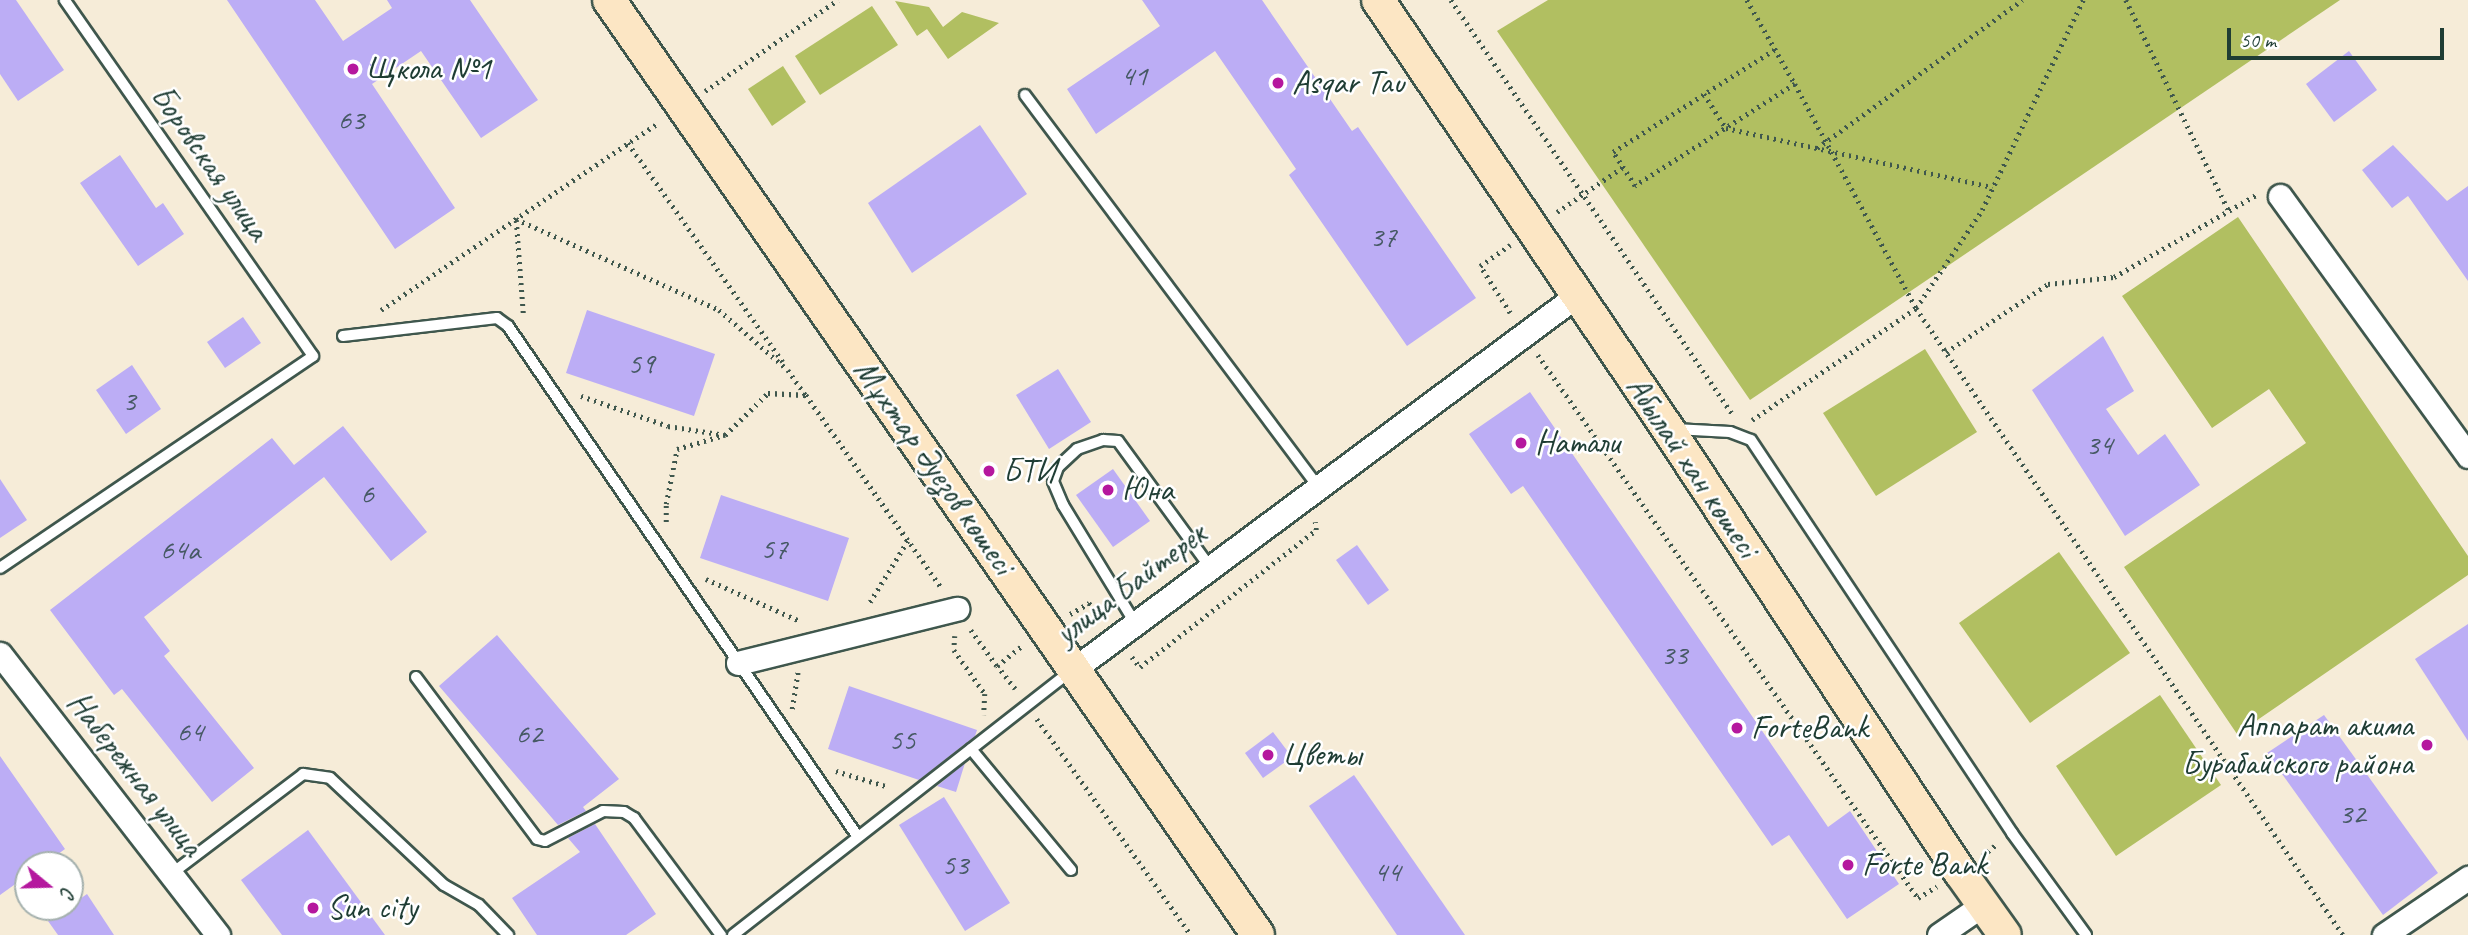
<!DOCTYPE html>
<meta charset="utf-8">
<style>
body{margin:0}
#map{position:relative;width:2468px;height:935px;overflow:hidden;background:#f6ecd8;font-family:Caveat,sans-serif}
div>[style]{position:absolute}
.green>*{inset:0;background:#b1bf61}
.building>*{inset:0;background:#bcadf5}
.path>*{height:4.5px;margin-top:-2.25px;transform-origin:0;background:repeating-linear-gradient(90deg,#3f574d 0 2px,transparent 0 7px)}
.roads{filter:drop-shadow(2px 0 #3f574d) drop-shadow(-2px 0 #3f574d) drop-shadow(0 2px #3f574d) drop-shadow(0 -2px #3f574d)}
.lane>*{height:10px;margin:-5px;padding:0 5px;transform-origin:5px;border-radius:5px;background:#fff}
.street>*{height:23px;margin:-11.5px;padding:0 11.5px;transform-origin:11.5px;border-radius:11.5px;background:#fff}
.secondary>*{height:32px;margin:-16px;padding:0 16px;transform-origin:16px;border-radius:16px;background:#fce6c4}
.dots>*{width:19px;height:19px;translate:-50% -50%;box-sizing:border-box;border:4px solid #fff;border-radius:50%}
span{translate:-50% -50%;white-space:nowrap;text-align:center;line-height:1.15;-webkit-text-stroke:5px #fff;paint-order:stroke}
.number-label{font-size:30px;color:#465964}
.number-label span{-webkit-text-stroke-width:0}
.poi-label{font-size:33px;color:#1f3d34}
.left{translate:0 -50%;text-align:left}
.right{translate:-100% -50%;text-align:right}
.street-label{font-size:33px;color:#1f3d34}
.north{position:absolute;left:14px;top:851px;width:70px;height:70px;box-sizing:border-box;background:#fff;border:2px solid #a5b1ae;border-radius:50%;rotate:109deg;font-size:19px;font-weight:700;line-height:28px;text-align:center;color:#1f3d34}
.north::after{content:'';display:block;margin:auto;width:24px;height:32px;background:#b5179e;clip-path:polygon(50% 0,100% 100%,50% 72%,0 100%)}
.scale{position:absolute;left:2227px;top:28px;width:217px;height:32px;box-sizing:border-box;border:4px solid #1f3d34;border-top:0;padding-left:9px;font-size:21px;line-height:24px;white-space:nowrap;color:#1f3d34;-webkit-text-stroke:5px #fff;paint-order:stroke}
</style>
<div id="map">
<div class="green">
<i style="clip-path:polygon(1548px 0,2340px 0,1750px 400px,1497px 31px)"></i>
<i style="clip-path:polygon(895px 1px,929px 7px,943px 27px,962px 12px,999px 23px,948px 59px,927px 29px,917px 36px)"></i>
<i style="clip-path:polygon(872px 6px,898px 45px,820px 95px,795px 56px)"></i>
<i style="clip-path:polygon(783px 66px,806px 102px,772px 126px,748px 89px)"></i>
<i style="clip-path:polygon(2238px 217px,2468px 556px,2468px 575px,2237px 734px,2124px 567px,2306px 443px,2269px 389px,2212px 428px,2122px 296px)"></i>
<i style="clip-path:polygon(1925px 349px,1977px 432px,1876px 496px,1823px 413px)"></i>
<i style="clip-path:polygon(2059px 552px,2130px 653px,2030px 723px,1959px 623px)"></i>
<i style="clip-path:polygon(2160px 695px,2221px 785px,2116px 856px,2056px 766px)"></i>
</div>
<div class="building">
<i style="clip-path:polygon(0 0,16px 0,64px 70px,18px 101px,0 74px)"></i>
<i style="clip-path:polygon(227px 0,315px 0,343px 41px,392px 8px,387px 0,470px 0,538px 100px,481px 138px,421px 51px,372px 84px,455px 208px,395px 249px)"></i>
<i style="clip-path:polygon(1142px 0,1262px 0,1352px 131px,1358px 127px,1476px 298px,1407px 346px,1289px 175px,1296px 169px,1215px 51px,1096px 134px,1067px 89px,1160px 26px)"></i>
<i style="clip-path:polygon(2349px 51px,2377px 90px,2334px 122px,2306px 84px)"></i>
<i style="clip-path:polygon(980px 125px,1027px 194px,912px 273px,868px 203px)"></i>
<i style="clip-path:polygon(2393px 145px,2447px 201px,2468px 186px,2468px 281px,2408px 196px,2392px 208px,2362px 170px)"></i>
<i style="clip-path:polygon(120px 155px,156px 208px,163px 203px,184px 234px,138px 266px,80px 183px)"></i>
<i style="clip-path:polygon(587px 310px,715px 354px,694px 416px,566px 373px)"></i>
<i style="clip-path:polygon(243px 317px,261px 343px,225px 368px,207px 342px)"></i>
<i style="clip-path:polygon(2103px 336px,2134px 391px,2106px 409px,2138px 455px,2165px 434px,2200px 485px,2125px 536px,2032px 390px)"></i>
<i style="clip-path:polygon(132px 365px,161px 409px,126px 434px,96px 390px)"></i>
<i style="clip-path:polygon(1058px 369px,1091px 422px,1049px 449px,1016px 395px)"></i>
<i style="clip-path:polygon(1530px 392px,1828px 827px,1850px 811px,1899px 884px,1847px 919px,1789px 835px,1772px 846px,1523px 486px,1511px 494px,1469px 434px)"></i>
<i style="clip-path:polygon(343px 426px,427px 532px,391px 561px,324px 477px,144px 617px,170px 651px,164px 656px,254px 768px,212px 802px,122px 689px,114px 695px,50px 610px,272px 438px,294px 465px)"></i>
<i style="clip-path:polygon(1113px 469px,1150px 521px,1113px 547px,1076px 495px)"></i>
<i style="clip-path:polygon(0 479px,27px 520px,0 538px)"></i>
<i style="clip-path:polygon(721px 495px,849px 538px,828px 601px,700px 558px)"></i>
<i style="clip-path:polygon(1357px 545px,1389px 590px,1368px 605px,1336px 560px)"></i>
<i style="clip-path:polygon(2468px 624px,2468px 741px,2415px 659px)"></i>
<i style="clip-path:polygon(497px 635px,619px 779px,583px 807px,586px 811px,558px 825px,439px 686px)"></i>
<i style="clip-path:polygon(849px 686px,977px 730px,975px 736px,919px 780px,828px 749px)"></i>
<i style="clip-path:polygon(2324px 715px,2438px 873px,2383px 915px,2267px 753px)"></i>
<i style="clip-path:polygon(1273px 732px,1292px 757px,1263px 778px,1245px 753px)"></i>
<i style="clip-path:polygon(0 756px,65px 849px,43px 865px,28px 865px,28px 875px,0 895px)"></i>
<i style="clip-path:polygon(965px 763px,956px 792px,937px 786px)"></i>
<i style="clip-path:polygon(1354px 775px,1465px 935px,1397px 935px,1309px 806px)"></i>
<i style="clip-path:polygon(944px 797px,1010px 903px,965px 931px,899px 825px)"></i>
<i style="clip-path:polygon(595px 824px,656px 914px,626px 935px,537px 935px,512px 898px,580px 852px,568px 838px)"></i>
<i style="clip-path:polygon(308px 830px,385px 935px,282px 935px,241px 880px)"></i>
<i style="clip-path:polygon(87px 894px,114px 935px,58px 935px,48px 921px)"></i>
</div>
<div class="path">
<i style="left:1451px;top:0;width:500px;rotate:55.8deg"></i>
<i style="left:1747px;top:0;width:97px;rotate:60.3deg"></i>
<i style="left:1795px;top:84px;width:190px;rotate:147.5deg"></i>
<i style="left:1635px;top:186px;width:40px;rotate:-122.9deg"></i>
<i style="left:1613px;top:152px;width:191px;rotate:-32.4deg"></i>
<i style="left:2126px;top:0;width:233px;rotate:64deg"></i>
<i style="left:1795px;top:84px;width:255px;rotate:61.6deg"></i>
<i style="left:1916px;top:308px;width:118px;rotate:-56deg"></i>
<i style="left:1982px;top:210px;width:233px;rotate:-64.3deg"></i>
<i style="left:705px;top:91px;width:161px;rotate:-34.4deg"></i>
<i style="left:1704px;top:94px;width:40px;rotate:57.1deg"></i>
<i style="left:1726px;top:128px;width:273px;rotate:12.5deg"></i>
<i style="left:628px;top:143px;width:268px;rotate:54.7deg"></i>
<i style="left:1817px;top:148px;width:253px;rotate:-35.8deg"></i>
<i style="left:1557px;top:212px;width:80px;rotate:-34.3deg"></i>
<i style="left:381px;top:310px;width:334px;rotate:-34deg"></i>
<i style="left:523px;top:313px;width:94px;rotate:-94.3deg"></i>
<i style="left:516px;top:219px;width:222px;rotate:24.1deg"></i>
<i style="left:719px;top:310px;width:91px;rotate:41deg"></i>
<i style="left:1510px;top:313px;width:56px;rotate:-122.6deg"></i>
<i style="left:1480px;top:266px;width:37px;rotate:-35deg"></i>
<i style="left:1946px;top:352px;width:123px;rotate:-33.7deg"></i>
<i style="left:2048px;top:284px;width:66px;rotate:-6.1deg"></i>
<i style="left:2114px;top:277px;width:164px;rotate:-30deg"></i>
<i style="left:1538px;top:355px;width:663px;rotate:55.02deg"></i>
<i style="left:1918px;top:898px;width:22px;rotate:-32deg"></i>
<i style="left:788px;top:370px;width:33px;rotate:55deg"></i>
<i style="left:581px;top:396px;width:92px;rotate:19deg"></i>
<i style="left:668px;top:426px;width:58px;rotate:9deg"></i>
<i style="left:725px;top:435px;width:60px;rotate:-44.3deg"></i>
<i style="left:768px;top:393px;width:38px;rotate:3deg"></i>
<i style="left:806px;top:395px;width:178px;rotate:55.1deg"></i>
<i style="left:908px;top:541px;width:76px;rotate:121.6deg"></i>
<i style="left:1752px;top:420px;width:199px;rotate:-34.3deg"></i>
<i style="left:1916px;top:308px;width:759px;rotate:55.74deg"></i>
<i style="left:666px;top:522px;width:18px;rotate:-90deg"></i>
<i style="left:666px;top:504px;width:56px;rotate:-78.7deg"></i>
<i style="left:677px;top:449px;width:50px;rotate:-16.3deg"></i>
<i style="left:725px;top:435px;width:60px;rotate:-44.3deg"></i>
<i style="left:768px;top:393px;width:38px;rotate:3deg"></i>
<i style="left:806px;top:395px;width:235px;rotate:54.9deg"></i>
<i style="left:706px;top:579px;width:103px;rotate:24.1deg"></i>
<i style="left:1070px;top:614px;width:22px;rotate:-30deg"></i>
<i style="left:1089px;top:603px;width:18px;rotate:52deg"></i>
<i style="left:971px;top:630px;width:44px;rotate:54.2deg"></i>
<i style="left:955px;top:636px;width:14px;rotate:94deg"></i>
<i style="left:954px;top:650px;width:54px;rotate:54.8deg"></i>
<i style="left:985px;top:694px;width:21px;rotate:93deg"></i>
<i style="left:1132px;top:657px;width:13px;rotate:51deg"></i>
<i style="left:1140px;top:667px;width:223px;rotate:-37.9deg"></i>
<i style="left:1316px;top:530px;width:8px;rotate:-97deg"></i>
<i style="left:1015px;top:689px;width:29px;rotate:-128deg"></i>
<i style="left:997px;top:666px;width:32px;rotate:-39deg"></i>
<i style="left:792px;top:709px;width:37px;rotate:-81deg"></i>
<i style="left:1037px;top:719px;width:265px;rotate:54.5deg"></i>
<i style="left:836px;top:771px;width:55px;rotate:16.8deg"></i>
<i style="left:1982px;top:856px;width:19px;rotate:-39deg"></i>
</div>
<div class="roads">
<div class="lane">
<i style="left:1025px;top:95px;width:489px;rotate:53.2deg"></i>
<i style="left:343px;top:336px;width:155px;rotate:-6.7deg"></i>
<i style="left:497px;top:318px;width:14px;rotate:36deg"></i>
<i style="left:508px;top:326px;width:619px;rotate:55.59deg"></i>
<i style="left:1675px;top:429px;width:55px;rotate:3.1deg"></i>
<i style="left:1730px;top:432px;width:22px;rotate:21deg"></i>
<i style="left:1751px;top:440px;width:472px;rotate:56.4deg"></i>
<i style="left:2012px;top:833px;width:126px;rotate:54deg"></i>
<i style="left:0;top:568px;width:378px;rotate:-34.1deg"></i>
<i style="left:313px;top:356px;width:434px;rotate:-124.9deg"></i>
<i style="left:1135px;top:623px;width:138px;rotate:-121.4deg"></i>
<i style="left:1063px;top:505px;width:26px;rotate:-113deg"></i>
<i style="left:1053px;top:481px;width:15px;rotate:-70deg"></i>
<i style="left:1058px;top:467px;width:26px;rotate:-43deg"></i>
<i style="left:1077px;top:449px;width:28px;rotate:-19deg"></i>
<i style="left:1103px;top:440px;width:15px;rotate:4deg"></i>
<i style="left:1118px;top:441px;width:156px;rotate:53.9deg"></i>
<i style="left:416px;top:677px;width:202px;rotate:53.2deg"></i>
<i style="left:537px;top:839px;width:8px;rotate:14deg"></i>
<i style="left:545px;top:841px;width:65px;rotate:-27.3deg"></i>
<i style="left:603px;top:811px;width:21px;rotate:3deg"></i>
<i style="left:624px;top:812px;width:12px;rotate:31deg"></i>
<i style="left:634px;top:818px;width:146px;rotate:53.4deg"></i>
<i style="left:971px;top:749px;width:157px;rotate:50.4deg"></i>
<i style="left:171px;top:874px;width:166px;rotate:-37.1deg"></i>
<i style="left:303px;top:774px;width:27px;rotate:8deg"></i>
<i style="left:330px;top:778px;width:156px;rotate:43.2deg"></i>
<i style="left:444px;top:885px;width:40px;rotate:29.7deg"></i>
<i style="left:479px;top:905px;width:42px;rotate:46deg"></i>
<i style="left:733px;top:935px;width:430px;rotate:-38deg"></i>
</div>
<div class="street">
<i style="left:2280px;top:196px;width:321px;rotate:54.1deg"></i>
<i style="left:0;top:654px;width:356px;rotate:52.2deg"></i>
<i style="left:738px;top:663px;width:226px;rotate:-13.9deg"></i>
<i style="left:1074px;top:669px;width:625px;rotate:-36.61deg"></i>
<i style="left:1939px;top:935px;width:55px;rotate:-34.6deg"></i>
<i style="left:2384px;top:935px;width:102px;rotate:-34.2deg"></i>
</div>
<div class="secondary">
<i style="left:609px;top:0;width:1138px;rotate:55.23deg"></i>
<i style="left:1378px;top:0;width:518px;rotate:55.94deg"></i>
<i style="left:1668px;top:429px;width:531px;rotate:56.61deg"></i>
<i style="left:1960px;top:872px;width:77px;rotate:54.5deg"></i>
</div>
</div>
<div class="dots">
<i style="left:353px;top:69px;background:#b5179e"></i>
<i style="left:1278px;top:83px;background:#b5179e"></i>
<i style="left:1521px;top:443px;background:#b5179e"></i>
<i style="left:989px;top:471px;background:#b5179e"></i>
<i style="left:1108px;top:490px;background:#b5179e"></i>
<i style="left:1737px;top:728px;background:#b5179e"></i>
<i style="left:2427px;top:745px;background:#b5179e"></i>
<i style="left:1268px;top:755px;background:#b5179e"></i>
<i style="left:1848px;top:865px;background:#b5179e"></i>
<i style="left:313px;top:908px;background:#b5179e"></i>
</div>
<div class="number-label">
<span style="left:1134px;top:75px">41</span>
<span style="left:351px;top:119px">63</span>
<span style="left:1383px;top:236px">37</span>
<span style="left:641px;top:363px">59</span>
<span style="left:129px;top:400px">3</span>
<span style="left:2099px;top:444px">34</span>
<span style="left:367px;top:493px">6</span>
<span style="left:774px;top:548px">57</span>
<span style="left:180px;top:549px">64а</span>
<span style="left:1674px;top:654px">33</span>
<span style="left:190px;top:731px">64</span>
<span style="left:529px;top:733px">62</span>
<span style="left:902px;top:739px">55</span>
<span style="left:2352px;top:813px">32</span>
<span style="left:955px;top:864px">53</span>
<span style="left:1387px;top:871px">44</span>
</div>
<div class="poi-label">
<span class="left" style="left:367px;top:69px">Щкола №1</span>
<span class="left" style="left:1292px;top:83px">Asqar Tau</span>
<span class="left" style="left:1535px;top:443px">Натали</span>
<span class="left" style="left:1003px;top:471px">БТИ</span>
<span class="left" style="left:1122px;top:490px">Юна</span>
<span class="right" style="left:2413px;top:745px">Аппарат акима<br>Бурабайского района</span>
<span class="left" style="left:1751px;top:728px">ForteBank</span>
<span class="left" style="left:1282px;top:755px">Цветы</span>
<span class="left" style="left:1862px;top:865px">Forte Bank</span>
<span class="left" style="left:327px;top:908px">Sun city</span>
</div>
<div class="street-label">
<span style="left:210px;top:163px;rotate:55deg">Боровская улица</span>
<span style="left:934px;top:467px;rotate:55deg">Мұхтар Әуезов көшесі</span>
<span style="left:1692px;top:467px;rotate:56deg">Абылай хан көшесі</span>
<span style="left:1131px;top:584px;rotate:-37deg">улица Байтерек</span>
<span style="left:135px;top:774px;rotate:52deg">Набережная улица</span>
</div>
<div class="north">С</div>
<div class="scale">50 m</div>
</div>
